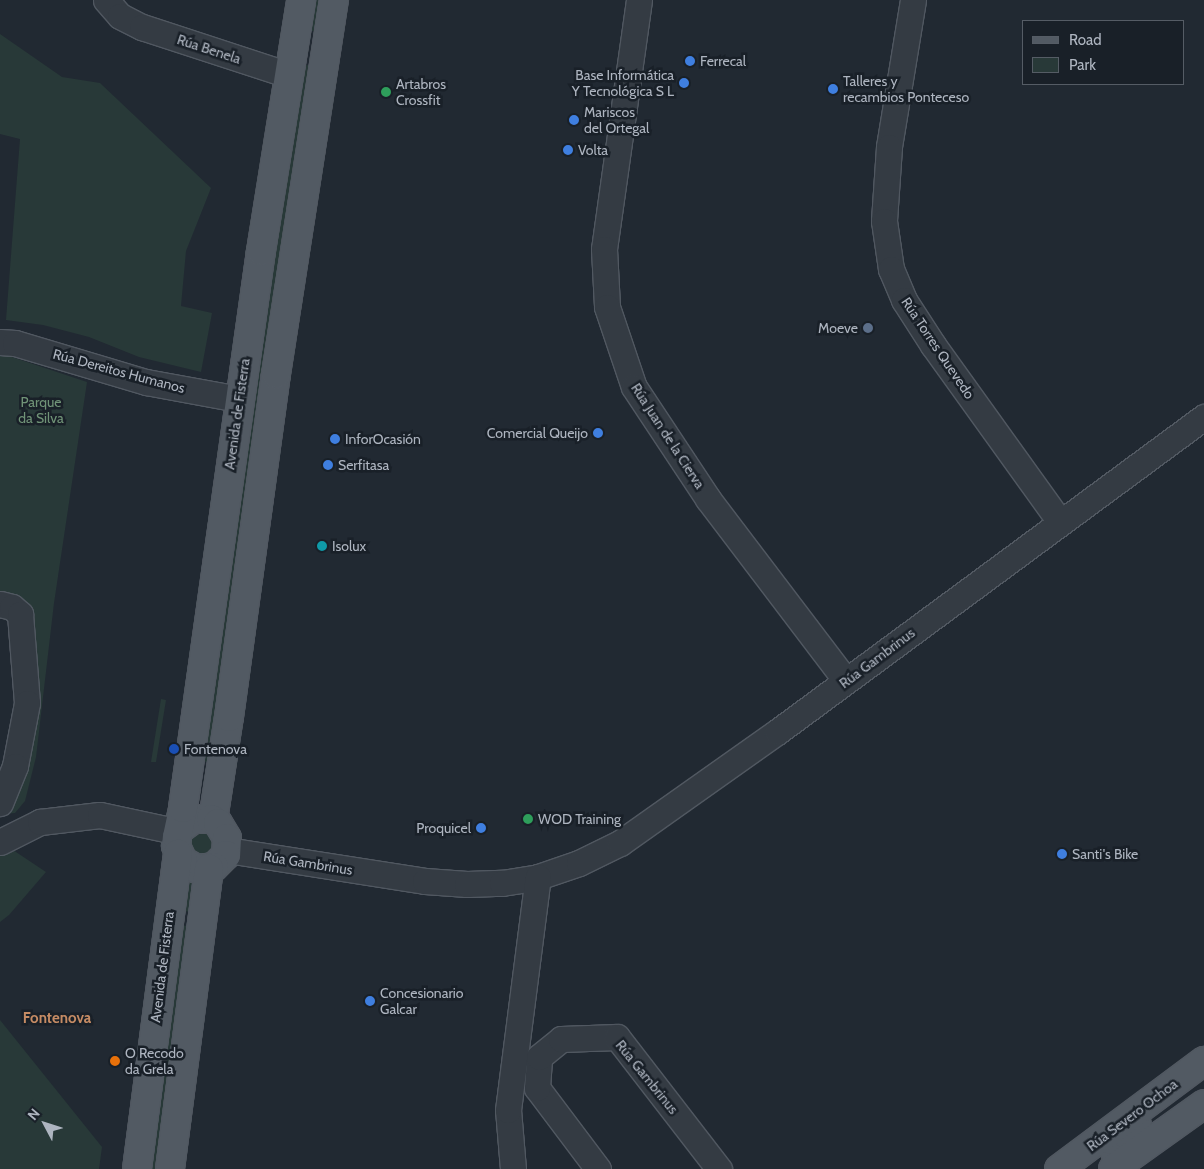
<!DOCTYPE html>
<meta charset="utf-8">
<style>
body{margin:0}
#map{position:relative;width:1204px;height:1169px;overflow:hidden;background:#212932;font-family:Cabin,sans-serif}
div>[style]{position:absolute}
.green>*{inset:0;background:#283938}
.roads{filter:drop-shadow(1px 0 #515861) drop-shadow(-1px 0 #515861) drop-shadow(0 1px #515861) drop-shadow(0 -1px #515861)}
.minor>*{height:25px;margin:-12.5px;padding:0 12.5px;transform-origin:12.5px;border-radius:12.5px;background:#343b43}
.major>*{height:28px;margin:-14px;padding:0 14px;transform-origin:14px;border-radius:14px;background:#525a63}
.dots>*{width:14px;height:14px;translate:-50% -50%;box-sizing:border-box;border:2px solid #192028;border-radius:50%}
span{translate:-50% -50%;white-space:nowrap;text-align:center;line-height:1.15;-webkit-text-stroke:5px #192028;paint-order:stroke}
.street-label{font-size:14px;color:#aeb5c0}
.poi-label{font-size:14px;color:#aeb5c0}
.left{translate:0 -50%;text-align:left}
.right{translate:-100% -50%;text-align:right}
.park-label{font-size:14px;color:#709377}
.neighbourhood-label{font-size:15px;color:#c58b64;font-weight:700}
.legend{position:absolute;left:1022px;top:20px;width:162px;height:65px;box-sizing:border-box;background:#192028;border:1px solid #555c65;margin:0;padding:6px 9px;list-style:none;font-size:15px;color:#aeb5c0}
.legend li{display:flex;align-items:center;gap:10px;height:25px}
.legend b{width:25px;border:1px solid #555c65}
.north{position:absolute;left:20px;top:1099px;width:50px;height:50px;-webkit-text-stroke:4px #192028;paint-order:stroke;rotate:310deg;font-size:14px;font-weight:700;line-height:20px;text-align:center;color:#aeb5c0}
.north::after{content:'';display:block;margin:auto;width:18px;height:22px;background:#aeb5c0;clip-path:polygon(50% 0,100% 100%,50% 72%,0 100%)}
</style>
<div id="map">
<div class="green">
<i style="clip-path:polygon(311px 0,324px 0,319px 32px,306px 30px)"></i>
<i style="clip-path:polygon(0 34px,62px 77px,100px 83px,211px 188px,186px 251px,181px 306px,212px 313px,201px 372px,139px 357px,89px 337px,43px 325px,6px 320px,20px 139px,0 134px)"></i>
<i style="clip-path:polygon(300px 64px,313px 66px,213px 763px,200px 761px)"></i>
<i style="clip-path:polygon(0 353px,87px 382px,54px 603px,36px 757px,25px 801px,15px 813px,3px 814px,29px 648px,0 598px)"></i>
<i style="clip-path:polygon(161px 699px,166px 700px,156px 762px,151px 762px)"></i>
<i style="clip-path:polygon(206px 826px,220px 849px,195px 861px,185px 836px)"></i>
<i style="clip-path:polygon(13px 850px,46px 872px,9px 915px,0 922px,0 856px)"></i>
<i style="clip-path:polygon(183px 874px,195px 875px,191px 912px,178px 910px)"></i>
<i style="clip-path:polygon(177px 924px,191px 927px,161px 1169px,147px 1169px)"></i>
<i style="clip-path:polygon(0 1020px,102px 1147px,99px 1169px,0 1169px)"></i>
</div>
<div class="roads">
<div class="minor">
<i style="left:106px;top:0;width:21px;rotate:49deg"></i>
<i style="left:120px;top:16px;width:25px;rotate:27deg"></i>
<i style="left:142px;top:27px;width:155px;rotate:18.1deg"></i>
<i style="left:639px;top:0;width:251px;rotate:98deg"></i>
<i style="left:604px;top:249px;width:58px;rotate:87deg"></i>
<i style="left:607px;top:307px;width:84px;rotate:71.4deg"></i>
<i style="left:634px;top:387px;width:134px;rotate:56.5deg"></i>
<i style="left:708px;top:499px;width:228px;rotate:52.8deg"></i>
<i style="left:913px;top:0;width:149px;rotate:99.3deg"></i>
<i style="left:889px;top:147px;width:74px;rotate:93.9deg"></i>
<i style="left:884px;top:221px;width:49px;rotate:81.7deg"></i>
<i style="left:891px;top:269px;width:34px;rotate:67deg"></i>
<i style="left:904px;top:300px;width:54px;rotate:57.2deg"></i>
<i style="left:933px;top:345px;width:218px;rotate:54.3deg"></i>
<i style="left:0;top:342px;width:15px;rotate:4deg"></i>
<i style="left:15px;top:343px;width:137px;rotate:16.6deg"></i>
<i style="left:146px;top:382px;width:95px;rotate:10.4deg"></i>
<i style="left:0;top:604px;width:12px;rotate:14deg"></i>
<i style="left:12px;top:607px;width:11px;rotate:41deg"></i>
<i style="left:20px;top:614px;width:89px;rotate:85.5deg"></i>
<i style="left:27px;top:703px;width:64px;rotate:100.8deg"></i>
<i style="left:15px;top:766px;width:40px;rotate:112deg"></i>
<i style="left:0;top:842px;width:45px;rotate:-26.6deg"></i>
<i style="left:40px;top:822px;width:60px;rotate:-6.7deg"></i>
<i style="left:100px;top:815px;width:81px;rotate:12.1deg"></i>
<i style="left:227px;top:850px;width:200px;rotate:8.9deg"></i>
<i style="left:425px;top:881px;width:42px;rotate:4.1deg"></i>
<i style="left:467px;top:884px;width:35px;rotate:-2deg"></i>
<i style="left:502px;top:883px;width:36px;rotate:-9deg"></i>
<i style="left:538px;top:877px;width:43px;rotate:-18.9deg"></i>
<i style="left:579px;top:863px;width:46px;rotate:-26deg"></i>
<i style="left:620px;top:843px;width:192px;rotate:-35.3deg"></i>
<i style="left:777px;top:732px;width:531px;rotate:-36.42deg"></i>
<i style="left:513px;top:1169px;width:59px;rotate:-94.8deg"></i>
<i style="left:508px;top:1110px;width:235px;rotate:-82.7deg"></i>
<i style="left:598px;top:1169px;width:101px;rotate:-127deg"></i>
<i style="left:537px;top:1088px;width:31px;rotate:-86deg"></i>
<i style="left:539px;top:1057px;width:28px;rotate:-39deg"></i>
<i style="left:561px;top:1039px;width:56px;rotate:-2deg"></i>
<i style="left:617px;top:1037px;width:167px;rotate:52.3deg"></i>
</div>
<div class="major">
<i style="left:213px;top:820px;width:104px;rotate:-81.2deg"></i>
<i style="left:229px;top:717px;width:346px;rotate:-82.2deg"></i>
<i style="left:276px;top:374px;width:378px;rotate:-81.2deg"></i>
<i style="left:180px;top:829px;width:17px;rotate:-36deg"></i>
<i style="left:194px;top:819px;width:17px"></i>
<i style="left:211px;top:819px;width:8px;rotate:30deg"></i>
<i style="left:218px;top:823px;width:17px;rotate:59deg"></i>
<i style="left:227px;top:838px;width:17px;rotate:93deg"></i>
<i style="left:226px;top:855px;width:17px;rotate:135deg"></i>
<i style="left:214px;top:867px;width:17px;rotate:173deg"></i>
<i style="left:197px;top:869px;width:16px;rotate:-150deg"></i>
<i style="left:183px;top:861px;width:17px;rotate:-115deg"></i>
<i style="left:176px;top:846px;width:9px;rotate:-84deg"></i>
<i style="left:177px;top:837px;width:30px;rotate:-78deg"></i>
<i style="left:183px;top:808px;width:562px;rotate:-82.03deg"></i>
<i style="left:261px;top:251px;width:254px;rotate:-80.9deg"></i>
<i style="left:1122px;top:1163px;width:13px;rotate:-122deg"></i>
<i style="left:1115px;top:1152px;width:10px;rotate:-84deg"></i>
<i style="left:1116px;top:1142px;width:12px;rotate:-48deg"></i>
<i style="left:1124px;top:1133px;width:16px;rotate:-38deg"></i>
<i style="left:137px;top:1169px;width:318px;rotate:-82.6deg"></i>
<i style="left:170px;top:1169px;width:303px;rotate:-82.6deg"></i>
<i style="left:1059px;top:1169px;width:181px;rotate:-36.7deg"></i>
<i style="left:1113px;top:1169px;width:112px;rotate:-35.5deg"></i>
</div>
</div>
<div class="dots">
<i style="left:690px;top:61px;background:#3f7fe0"></i>
<i style="left:684px;top:83px;background:#3f7fe0"></i>
<i style="left:833px;top:89px;background:#3f7fe0"></i>
<i style="left:386px;top:92px;background:#2e9e5b"></i>
<i style="left:574px;top:120px;background:#3f7fe0"></i>
<i style="left:568px;top:150px;background:#3f7fe0"></i>
<i style="left:868px;top:328px;background:#5c6f8a"></i>
<i style="left:598px;top:433px;background:#3f7fe0"></i>
<i style="left:335px;top:439px;background:#3f7fe0"></i>
<i style="left:328px;top:465px;background:#3f7fe0"></i>
<i style="left:322px;top:546px;background:#0f9aa8"></i>
<i style="left:174px;top:749px;background:#1a4fb4"></i>
<i style="left:528px;top:819px;background:#2e9e5b"></i>
<i style="left:481px;top:828px;background:#3f7fe0"></i>
<i style="left:1062px;top:854px;background:#3f7fe0"></i>
<i style="left:370px;top:1001px;background:#3f7fe0"></i>
<i style="left:115px;top:1061px;background:#e8710a"></i>
</div>
<div class="street-label">
<span style="left:209px;top:49px;rotate:18deg">Rúa Benela</span>
<span style="left:938px;top:348px;rotate:56deg">Rúa Torres Quevedo</span>
<span style="left:119px;top:371px;rotate:15deg">Rúa Dereitos Humanos</span>
<span style="left:237px;top:414px;rotate:-82deg">Avenida de Fisterra</span>
<span style="left:668px;top:436px;rotate:57deg">Rúa Juan de la Cierva</span>
<span style="left:877px;top:658px;rotate:-37deg">Rúa Gambrinus</span>
<span style="left:308px;top:863px;rotate:9deg">Rúa Gambrinus</span>
<span style="left:162px;top:967px;rotate:-83deg">Avenida de Fisterra</span>
<span style="left:647px;top:1077px;rotate:51deg">Rúa Gambrinus</span>
<span style="left:1132px;top:1115px;rotate:-37deg">Rúa Severo Ochoa</span>
</div>
<div class="poi-label">
<span class="left" style="left:700px;top:61px">Ferrecal</span>
<span class="right" style="left:674px;top:83px">Base Informática<br>Y Tecnológica S L</span>
<span class="left" style="left:843px;top:89px">Talleres y<br>recambios Ponteceso</span>
<span class="left" style="left:396px;top:92px">Artabros<br>Crossfit</span>
<span class="left" style="left:584px;top:120px">Mariscos<br>del Ortegal</span>
<span class="left" style="left:578px;top:150px">Volta</span>
<span class="right" style="left:858px;top:328px">Moeve</span>
<span class="right" style="left:588px;top:433px">Comercial Queijo</span>
<span class="left" style="left:345px;top:439px">InforOcasión</span>
<span class="left" style="left:338px;top:465px">Serfitasa</span>
<span class="left" style="left:332px;top:546px">Isolux</span>
<span class="left" style="left:184px;top:749px">Fontenova</span>
<span class="left" style="left:538px;top:819px">WOD Training</span>
<span class="right" style="left:471px;top:828px">Proquicel</span>
<span class="left" style="left:1072px;top:854px">Santi's Bike</span>
<span class="left" style="left:380px;top:1001px">Concesionario<br>Galcar</span>
<span class="left" style="left:125px;top:1061px">O Recodo<br>da Grela</span>
</div>
<div class="park-label">
<span style="left:41px;top:410px">Parque<br>da Silva</span>
</div>
<div class="neighbourhood-label">
<span style="left:57px;top:1019px">Fontenova</span>
</div>
<ul class="legend">
<li><b style="height:6px;background:#525a63"></b>Road</li>
<li><b style="height:14px;background:#283938"></b>Park</li>
</ul>
<div class="north">N</div>
</div>
